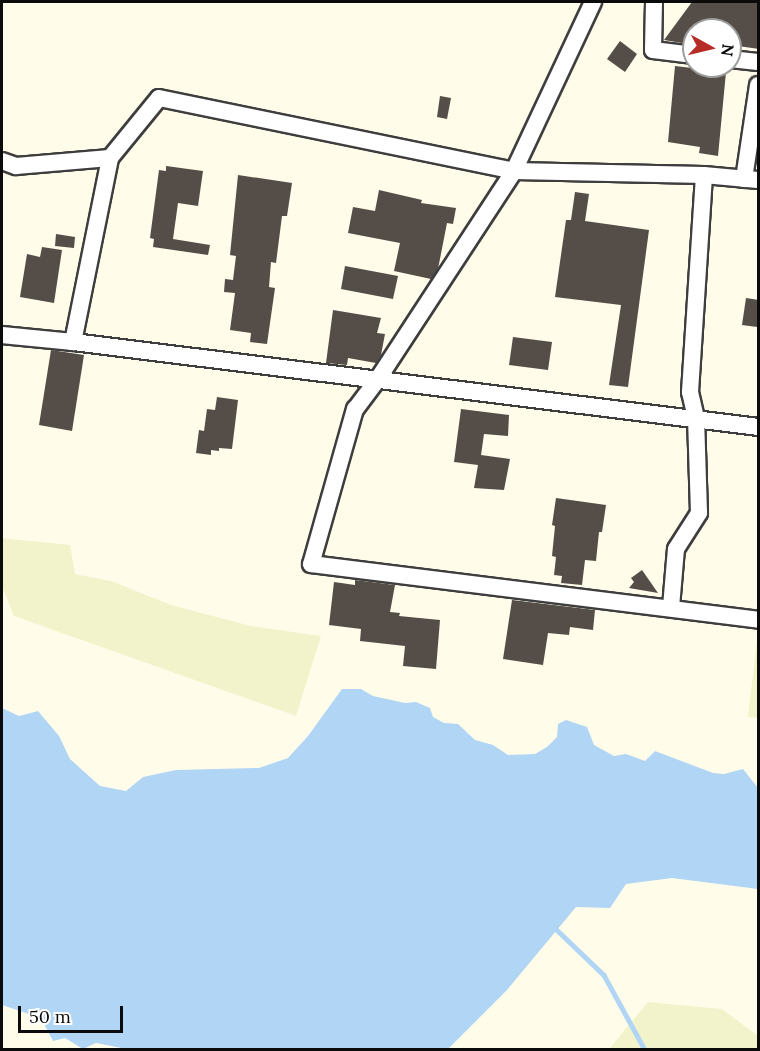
<!DOCTYPE html>
<style>
body{margin:0}
#map{position:relative;width:760px;height:1051px;overflow:hidden;background:#fffcea;font-family:Lora,serif}
div>[style]{position:absolute}
.farmland>*{inset:0;background:#f3f3cb}
.water>*{inset:0;background:#b0d5f5}
.stream>*{height:4.5px;margin:-2.25px;padding:0 2.25px;transform-origin:2.25px;border-radius:2.25px;background:#b0d5f5}
.building>*{inset:0;background:#544d48}
.roads{filter:drop-shadow(2px 0 #3e3e3e) drop-shadow(-2px 0 #3e3e3e) drop-shadow(0 2px #3e3e3e) drop-shadow(0 -2px #3e3e3e)}
.minor>*{height:16px;margin:-8px;padding:0 8px;transform-origin:8px;border-radius:8px;background:#fff}
span{translate:-50% -50%;white-space:nowrap;text-align:center;line-height:1.15;-webkit-text-stroke:6px #fff;paint-order:stroke}
.frame{position:absolute;inset:0;border:3px solid #0b0b0b;pointer-events:none}
.north{position:absolute;left:682px;top:18px;width:60px;height:60px;box-sizing:border-box;background:#fff;border:2px solid #9d9d9d;border-radius:50%;rotate:98deg;font-size:16px;font-weight:700;line-height:24px;text-align:center;color:#0b0b0b}
.north::after{content:'';display:block;margin:auto;width:21px;height:27px;background:#b82c26;clip-path:polygon(50% 0,100% 100%,50% 72%,0 100%)}
.scale{position:absolute;left:18px;top:1006px;width:105px;height:27px;box-sizing:border-box;border:3px solid #0b0b0b;border-top:0;padding-left:8px;font-size:18px;line-height:21px;white-space:nowrap;color:#0b0b0b;-webkit-text-stroke:4px #fff;paint-order:stroke}
</style>
<div id="map">
<div class="farmland">
<i style="clip-path:polygon(2px 538px,70px 545px,75px 574px,111px 581px,171px 605px,251px 626px,321px 636px,296px 716px,14px 616px,2px 586px)"></i>
<i style="clip-path:polygon(758px 631px,758px 718px,748px 717px)"></i>
<i style="clip-path:polygon(648px 1002px,722px 1009px,758px 1036px,758px 1049px,609px 1049px)"></i>
</div>
<div class="water">
<i style="clip-path:polygon(342px 689px,361px 689px,373px 696px,405px 703px,416px 702px,430px 708px,433px 717px,444px 723px,458px 724px,475px 740px,493px 745px,508px 755px,535px 754px,547px 747px,557px 737px,558px 724px,566px 720px,587px 727px,594px 745px,614px 756px,626px 754px,645px 761px,655px 751px,713px 773px,724px 774px,743px 769px,758px 788px,758px 889px,672px 878px,626px 884px,610px 908px,576px 907px,507px 990px,448px 1049px,132px 1050px,96px 1043px,83px 1049px,65px 1038px,53px 1041px,41px 1018px,2px 1005px,2px 708px,19px 716px,38px 711px,59px 736px,70px 759px,100px 786px,126px 791px,143px 777px,176px 770px,259px 768px,288px 758px,308px 736px)"></i>
</div>
<div class="stream">
<i style="left:555px;top:928px;width:68px;rotate:43.8deg"></i>
<i style="left:604px;top:975px;width:85px;rotate:61.3deg"></i>
</div>
<div class="building">
<i style="clip-path:polygon(692px 2px,759px 2px,759px 49px,731px 45px,730px 30px,694px 30px,694px 35px,690px 34px,688px 44px,664px 40px)"></i>
<i style="clip-path:polygon(620px 41px,637px 54px,625px 72px,607px 59px)"></i>
<i style="clip-path:polygon(675px 66px,726px 72px,718px 156px,699px 153px,700px 147px,668px 142px)"></i>
<i style="clip-path:polygon(440px 96px,451px 98px,447px 119px,437px 117px)"></i>
<i style="clip-path:polygon(166px 166px,203px 171px,198px 206px,178px 203px,173px 239px,210px 245px,208px 255px,153px 247px,154px 239px,150px 238px,159px 170px,166px 171px)"></i>
<i style="clip-path:polygon(238px 175px,292px 183px,287px 216px,282px 216px,276px 263px,271px 262px,269px 287px,275px 288px,267px 344px,250px 342px,251px 333px,230px 330px,235px 293px,224px 292px,225px 279px,233px 280px,236px 256px,230px 255px)"></i>
<i style="clip-path:polygon(379px 190px,422px 200px,421px 203px,456px 208px,453px 224px,447px 223px,438px 269px,431px 279px,394px 271px,400px 243px,348px 233px,353px 207px,375px 211px)"></i>
<i style="clip-path:polygon(575px 192px,589px 194px,585px 221px,649px 230px,628px 387px,609px 385px,621px 305px,555px 297px,566px 220px,571px 220px)"></i>
<i style="clip-path:polygon(56px 234px,75px 237px,74px 248px,55px 246px)"></i>
<i style="clip-path:polygon(42px 247px,62px 250px,54px 303px,20px 297px,27px 254px,40px 257px)"></i>
<i style="clip-path:polygon(345px 266px,398px 276px,393px 299px,341px 289px)"></i>
<i style="clip-path:polygon(746px 298px,759px 300px,757px 327px,742px 325px)"></i>
<i style="clip-path:polygon(333px 310px,381px 318px,377px 333px,385px 334px,381px 355px,376px 363px,348px 358px,347px 365px,326px 363px)"></i>
<i style="clip-path:polygon(513px 337px,552px 342px,548px 370px,509px 365px)"></i>
<i style="clip-path:polygon(51px 350px,84px 355px,72px 431px,39px 425px)"></i>
<i style="clip-path:polygon(217px 397px,238px 400px,232px 449px,219px 448px,219px 451px,211px 450px,211px 455px,196px 453px,199px 430px,204px 431px,207px 409px,215px 410px)"></i>
<i style="clip-path:polygon(461px 409px,509px 415px,508px 436px,484px 434px,481px 455px,510px 459px,504px 490px,474px 488px,478px 465px,454px 462px)"></i>
<i style="clip-path:polygon(556px 498px,606px 505px,602px 532px,599px 532px,596px 561px,585px 560px,582px 585px,561px 583px,562px 576px,554px 575px,556px 557px,552px 556px,555px 526px,552px 525px)"></i>
<i style="clip-path:polygon(642px 570px,658px 593px,629px 588px,634px 582px,631px 578px)"></i>
<i style="clip-path:polygon(355px 580px,395px 585px,390px 612px,400px 613px,399px 616px,440px 620px,436px 669px,403px 666px,405px 646px,360px 641px,361px 629px,329px 625px,334px 582px,355px 585px)"></i>
<i style="clip-path:polygon(512px 600px,595px 610px,593px 630px,570px 627px,569px 635px,548px 633px,543px 665px,503px 659px)"></i>
</div>
<div class="roads">
<div class="minor">
<i style="left:593px;top:2px;width:187px;rotate:115.1deg"></i>
<i style="left:514px;top:171px;width:249px;rotate:123.2deg"></i>
<i style="left:378px;top:379px;width:38px;rotate:127deg"></i>
<i style="left:355px;top:409px;width:161px;rotate:105.8deg"></i>
<i style="left:311px;top:564px;width:450px;rotate:7.1deg"></i>
<i style="left:654px;top:2px;width:48px;rotate:91.2deg"></i>
<i style="left:653px;top:50px;width:41px;rotate:7deg"></i>
<i style="left:730px;top:59px;width:28px;rotate:6deg"></i>
<i style="left:2px;top:161px;width:15px;rotate:20deg"></i>
<i style="left:16px;top:166px;width:94px;rotate:-4.9deg"></i>
<i style="left:110px;top:158px;width:77px;rotate:-50.8deg"></i>
<i style="left:159px;top:98px;width:362px;rotate:11.6deg"></i>
<i style="left:514px;top:171px;width:190px;rotate:1.2deg"></i>
<i style="left:704px;top:175px;width:54px;rotate:5.3deg"></i>
<i style="left:744px;top:179px;width:95px;rotate:-81.5deg"></i>
<i style="left:2px;top:335px;width:71px;rotate:5.6deg"></i>
<i style="left:73px;top:342px;width:690px;rotate:7.07deg"></i>
<i style="left:73px;top:342px;width:188px;rotate:-78.6deg"></i>
<i style="left:671px;top:607px;width:58px;rotate:-85.1deg"></i>
<i style="left:676px;top:549px;width:43px;rotate:-57.4deg"></i>
<i style="left:699px;top:513px;width:95px;rotate:-91.8deg"></i>
<i style="left:696px;top:418px;width:27px;rotate:-103deg"></i>
<i style="left:690px;top:392px;width:217px;rotate:-86.3deg"></i>
</div>
</div>
<div class="frame"></div>
<div class="north">N</div>
<div class="scale">50 m</div>
</div>
